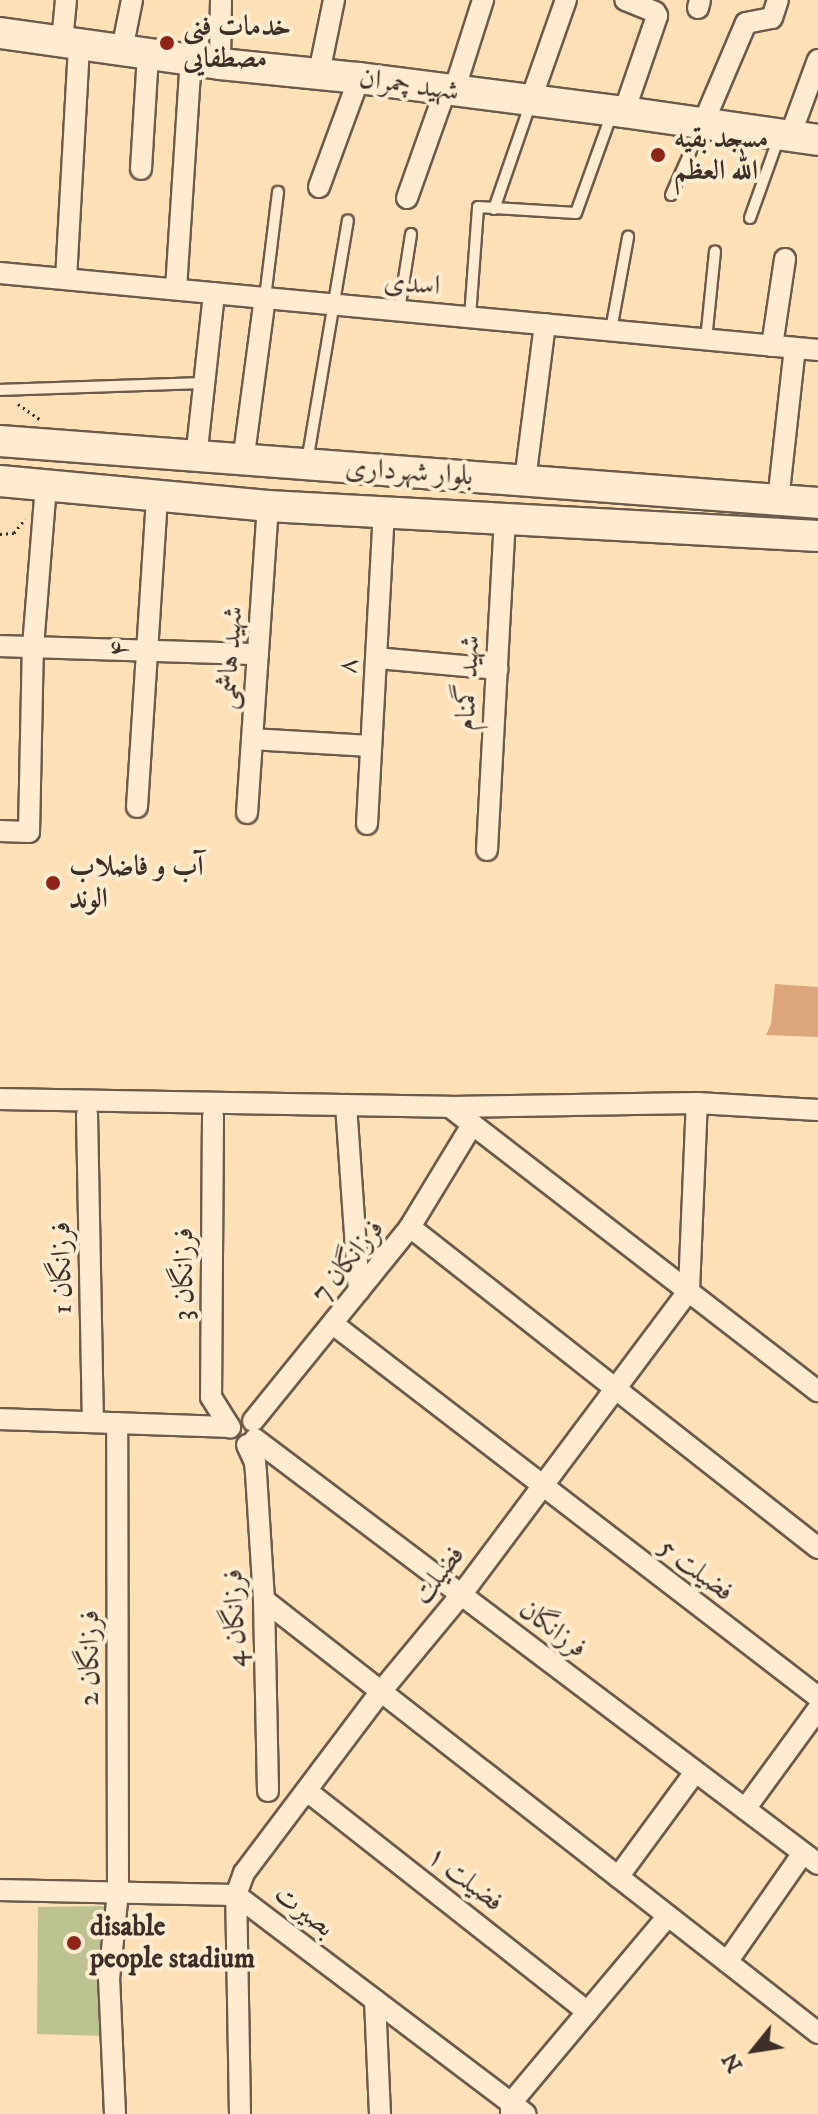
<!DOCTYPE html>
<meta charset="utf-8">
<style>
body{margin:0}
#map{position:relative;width:818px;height:2114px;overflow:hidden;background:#fee0b6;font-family:"IM FELL DW Pica",Amiri,serif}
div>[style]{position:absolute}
.green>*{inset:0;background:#bcc391}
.building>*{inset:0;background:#dda57b}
.path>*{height:3px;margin-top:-1.5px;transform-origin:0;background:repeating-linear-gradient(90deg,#3c2f28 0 2px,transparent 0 6px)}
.roads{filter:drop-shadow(2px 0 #6c5b4c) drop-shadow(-2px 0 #6c5b4c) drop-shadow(0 2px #6c5b4c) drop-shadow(0 -2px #6c5b4c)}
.lane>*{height:10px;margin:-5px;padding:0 5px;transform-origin:5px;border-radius:5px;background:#feebd0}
.street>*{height:20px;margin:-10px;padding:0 10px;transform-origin:10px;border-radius:10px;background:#feebd0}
.secondary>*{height:30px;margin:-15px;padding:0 15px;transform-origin:15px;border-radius:15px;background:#feebd0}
.dots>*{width:22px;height:22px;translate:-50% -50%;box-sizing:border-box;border:4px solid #feebd0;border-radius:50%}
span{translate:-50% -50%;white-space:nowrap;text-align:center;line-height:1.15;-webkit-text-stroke:8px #feebd0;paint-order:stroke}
.poi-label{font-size:28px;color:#3c2f28;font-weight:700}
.left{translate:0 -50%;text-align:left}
.street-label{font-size:28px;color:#3c2f28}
.north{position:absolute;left:714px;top:2010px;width:80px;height:80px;-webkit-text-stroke:6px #feebd0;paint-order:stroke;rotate:240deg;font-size:22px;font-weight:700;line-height:32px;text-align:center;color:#3c2f28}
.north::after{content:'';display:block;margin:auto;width:28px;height:36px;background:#3c2f28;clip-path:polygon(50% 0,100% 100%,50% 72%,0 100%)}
</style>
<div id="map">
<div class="green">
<i style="clip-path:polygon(109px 1906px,106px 2036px,37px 2034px,38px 1907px)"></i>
</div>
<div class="building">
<i style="clip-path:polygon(775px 984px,818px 987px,818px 1037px,766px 1035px,771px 1024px)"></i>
</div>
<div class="path">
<i style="left:18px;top:404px;width:28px;rotate:35deg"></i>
<i style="left:0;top:534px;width:14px;rotate:-4deg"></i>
<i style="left:14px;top:533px;width:18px;rotate:-52deg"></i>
</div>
<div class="roads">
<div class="lane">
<i style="left:671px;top:195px;width:73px;rotate:-65.9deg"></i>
<i style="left:494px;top:209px;width:110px;rotate:-70.9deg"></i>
<i style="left:750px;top:218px;width:86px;rotate:-70.3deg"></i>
<i style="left:265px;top:298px;width:107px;rotate:-83deg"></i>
<i style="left:399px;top:311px;width:78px;rotate:-81.1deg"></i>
<i style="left:470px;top:317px;width:110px;rotate:-85.8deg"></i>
<i style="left:478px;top:207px;width:98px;rotate:3.5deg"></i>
<i style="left:576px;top:213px;width:106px;rotate:-70.2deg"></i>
<i style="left:611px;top:330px;width:95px;rotate:-79.6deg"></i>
<i style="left:706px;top:340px;width:89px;rotate:-84.2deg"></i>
<i style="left:0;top:390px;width:205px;rotate:-2deg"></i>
<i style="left:307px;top:462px;width:245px;rotate:-80.4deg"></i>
</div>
<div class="street">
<i style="left:698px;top:8px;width:8px;rotate:-76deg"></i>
<i style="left:62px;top:42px;width:42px;rotate:-84.6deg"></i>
<i style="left:122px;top:50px;width:51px;rotate:-78.7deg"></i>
<i style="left:220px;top:64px;width:64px;rotate:-89.1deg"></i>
<i style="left:319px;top:73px;width:75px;rotate:-78.4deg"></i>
<i style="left:454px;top:91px;width:96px;rotate:-72.3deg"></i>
<i style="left:530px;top:102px;width:108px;rotate:-70.6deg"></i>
<i style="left:624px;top:112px;width:102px;rotate:-71deg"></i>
<i style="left:657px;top:16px;width:4px;rotate:-117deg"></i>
<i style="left:655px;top:12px;width:32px;rotate:-158deg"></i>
<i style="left:702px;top:126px;width:112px;rotate:-66.9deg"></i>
<i style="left:746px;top:23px;width:26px;rotate:-11deg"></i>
<i style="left:772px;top:18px;width:19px;rotate:-72deg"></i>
<i style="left:790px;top:136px;width:81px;rotate:-69.8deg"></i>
<i style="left:141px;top:169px;width:115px;rotate:-86.5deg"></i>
<i style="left:319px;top:187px;width:116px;rotate:-69.8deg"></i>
<i style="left:407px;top:198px;width:114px;rotate:-70.4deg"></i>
<i style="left:0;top:273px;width:822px;rotate:5.38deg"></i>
<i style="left:66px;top:279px;width:234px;rotate:-86.8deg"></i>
<i style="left:176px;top:289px;width:230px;rotate:-86.3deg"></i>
<i style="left:772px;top:346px;width:88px;rotate:-81.5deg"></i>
<i style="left:196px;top:459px;width:167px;rotate:-83.8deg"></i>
<i style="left:243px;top:462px;width:165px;rotate:-82.4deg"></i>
<i style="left:525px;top:480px;width:157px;rotate:-82.7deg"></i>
<i style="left:778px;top:501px;width:154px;rotate:-83.7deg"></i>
<i style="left:0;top:646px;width:258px;rotate:1.8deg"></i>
<i style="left:377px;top:658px;width:121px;rotate:5.2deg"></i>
<i style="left:252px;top:739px;width:117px;rotate:3.4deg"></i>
<i style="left:137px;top:807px;width:313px;rotate:-86.3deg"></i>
<i style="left:247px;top:813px;width:308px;rotate:-86.1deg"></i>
<i style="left:367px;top:824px;width:312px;rotate:-86.9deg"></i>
<i style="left:0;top:831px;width:29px;rotate:2deg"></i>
<i style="left:29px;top:832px;width:185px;rotate:-88.8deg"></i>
<i style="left:33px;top:647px;width:163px;rotate:-85.4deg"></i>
<i style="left:487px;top:850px;width:332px;rotate:-86.9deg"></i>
<i style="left:0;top:1099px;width:450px;rotate:1deg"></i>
<i style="left:450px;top:1107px;width:465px;rotate:37.7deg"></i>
<i style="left:346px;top:1105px;width:186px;rotate:86deg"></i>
<i style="left:450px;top:1107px;width:247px;rotate:-0.9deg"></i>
<i style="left:697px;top:1103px;width:121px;rotate:3.3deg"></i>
<i style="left:87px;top:1114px;width:308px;rotate:88.9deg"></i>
<i style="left:213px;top:1116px;width:281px;rotate:90.4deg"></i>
<i style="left:211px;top:1397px;width:36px;rotate:58deg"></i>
<i style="left:410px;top:1227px;width:519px;rotate:38.19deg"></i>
<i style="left:333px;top:1324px;width:612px;rotate:37.56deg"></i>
<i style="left:0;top:1419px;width:230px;rotate:2deg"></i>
<i style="left:253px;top:1421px;width:250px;rotate:-51deg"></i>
<i style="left:410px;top:1227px;width:119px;rotate:-58.7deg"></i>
<i style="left:255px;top:1439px;width:705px;rotate:37.05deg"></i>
<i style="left:247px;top:1445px;width:19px;rotate:65deg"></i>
<i style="left:255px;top:1462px;width:11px;rotate:85deg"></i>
<i style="left:256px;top:1473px;width:127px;rotate:86.4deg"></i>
<i style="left:264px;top:1600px;width:191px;rotate:88.8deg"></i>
<i style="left:264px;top:1600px;width:703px;rotate:38.01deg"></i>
<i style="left:307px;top:1791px;width:357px;rotate:38.2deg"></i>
<i style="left:745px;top:1809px;width:124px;rotate:-53.9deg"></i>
<i style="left:618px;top:1877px;width:130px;rotate:-53.7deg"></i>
<i style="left:0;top:1890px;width:236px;rotate:1.2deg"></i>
<i style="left:236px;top:1895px;width:363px;rotate:37.1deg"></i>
<i style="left:727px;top:1962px;width:133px;rotate:-55.1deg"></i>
<i style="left:375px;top:2000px;width:114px;rotate:87.5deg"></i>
<i style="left:115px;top:2114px;width:135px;rotate:-92.5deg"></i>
<i style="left:109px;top:1979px;width:87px;rotate:-84.1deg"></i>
<i style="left:118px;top:1892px;width:469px;rotate:-90.1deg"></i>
<i style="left:240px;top:2114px;width:219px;rotate:-91deg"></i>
<i style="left:236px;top:1895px;width:23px;rotate:-70deg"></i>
<i style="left:244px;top:1873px;width:224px;rotate:-53deg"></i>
<i style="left:379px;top:1694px;width:129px;rotate:-50.4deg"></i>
<i style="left:461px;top:1595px;width:381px;rotate:-53.2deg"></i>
<i style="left:689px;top:1290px;width:187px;rotate:-87.6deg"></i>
<i style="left:511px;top:2114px;width:11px;rotate:-90deg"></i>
<i style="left:511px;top:2103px;width:244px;rotate:-50deg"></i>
</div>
<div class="secondary">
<i style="left:0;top:33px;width:222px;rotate:8deg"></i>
<i style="left:220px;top:64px;width:140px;rotate:5.8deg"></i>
<i style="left:359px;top:78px;width:267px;rotate:7.3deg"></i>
<i style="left:624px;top:112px;width:196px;rotate:8.2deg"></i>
<i style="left:0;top:441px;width:820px;rotate:4.33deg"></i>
<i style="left:0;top:481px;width:269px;rotate:5.3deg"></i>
<i style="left:268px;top:506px;width:551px;rotate:3.12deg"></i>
</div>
</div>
<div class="dots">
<i style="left:167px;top:43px;background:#8f2418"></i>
<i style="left:658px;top:155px;background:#8f2418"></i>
<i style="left:53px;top:883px;background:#8f2418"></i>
<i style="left:74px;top:1943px;background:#8f2418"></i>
</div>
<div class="poi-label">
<span class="left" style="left:183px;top:43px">خدمات فنی<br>مصطفایی</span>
<span class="left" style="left:674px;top:155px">مسجد بقیه<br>الله العظم</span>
<span class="left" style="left:69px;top:883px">آب و فاضلاب<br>الوند</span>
<span class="left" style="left:90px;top:1943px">disable<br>people stadium</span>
</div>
<div class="street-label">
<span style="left:409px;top:85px;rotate:8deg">شهید چمران</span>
<span style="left:412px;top:284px;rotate:5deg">اسدی</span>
<span style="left:409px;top:472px;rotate:4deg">بلوار شهرداری</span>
<span style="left:119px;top:649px;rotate:-86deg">۴</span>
<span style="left:230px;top:658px;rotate:-86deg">شهید هاشمی</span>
<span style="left:348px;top:666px;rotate:-86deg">۸</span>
<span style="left:468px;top:683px;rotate:-87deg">شهید گمنام</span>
<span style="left:348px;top:1261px;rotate:-51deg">فرزانگان 7</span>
<span style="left:62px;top:1268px;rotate:-91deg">فرزانگان 1</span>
<span style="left:184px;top:1274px;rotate:-90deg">فرزانگان 3</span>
<span style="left:696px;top:1570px;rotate:37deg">فضیلت 5</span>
<span style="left:439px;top:1575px;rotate:-52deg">فضیلت</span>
<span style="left:235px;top:1618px;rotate:-92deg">فرزانگان 4</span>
<span style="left:553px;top:1629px;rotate:37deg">فرزانگان</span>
<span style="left:90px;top:1658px;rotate:-90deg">فرزانگان 2</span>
<span style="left:465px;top:1879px;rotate:38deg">فضیلت ۱</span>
<span style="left:304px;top:1911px;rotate:37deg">بصیرت</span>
</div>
<div class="north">N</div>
</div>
